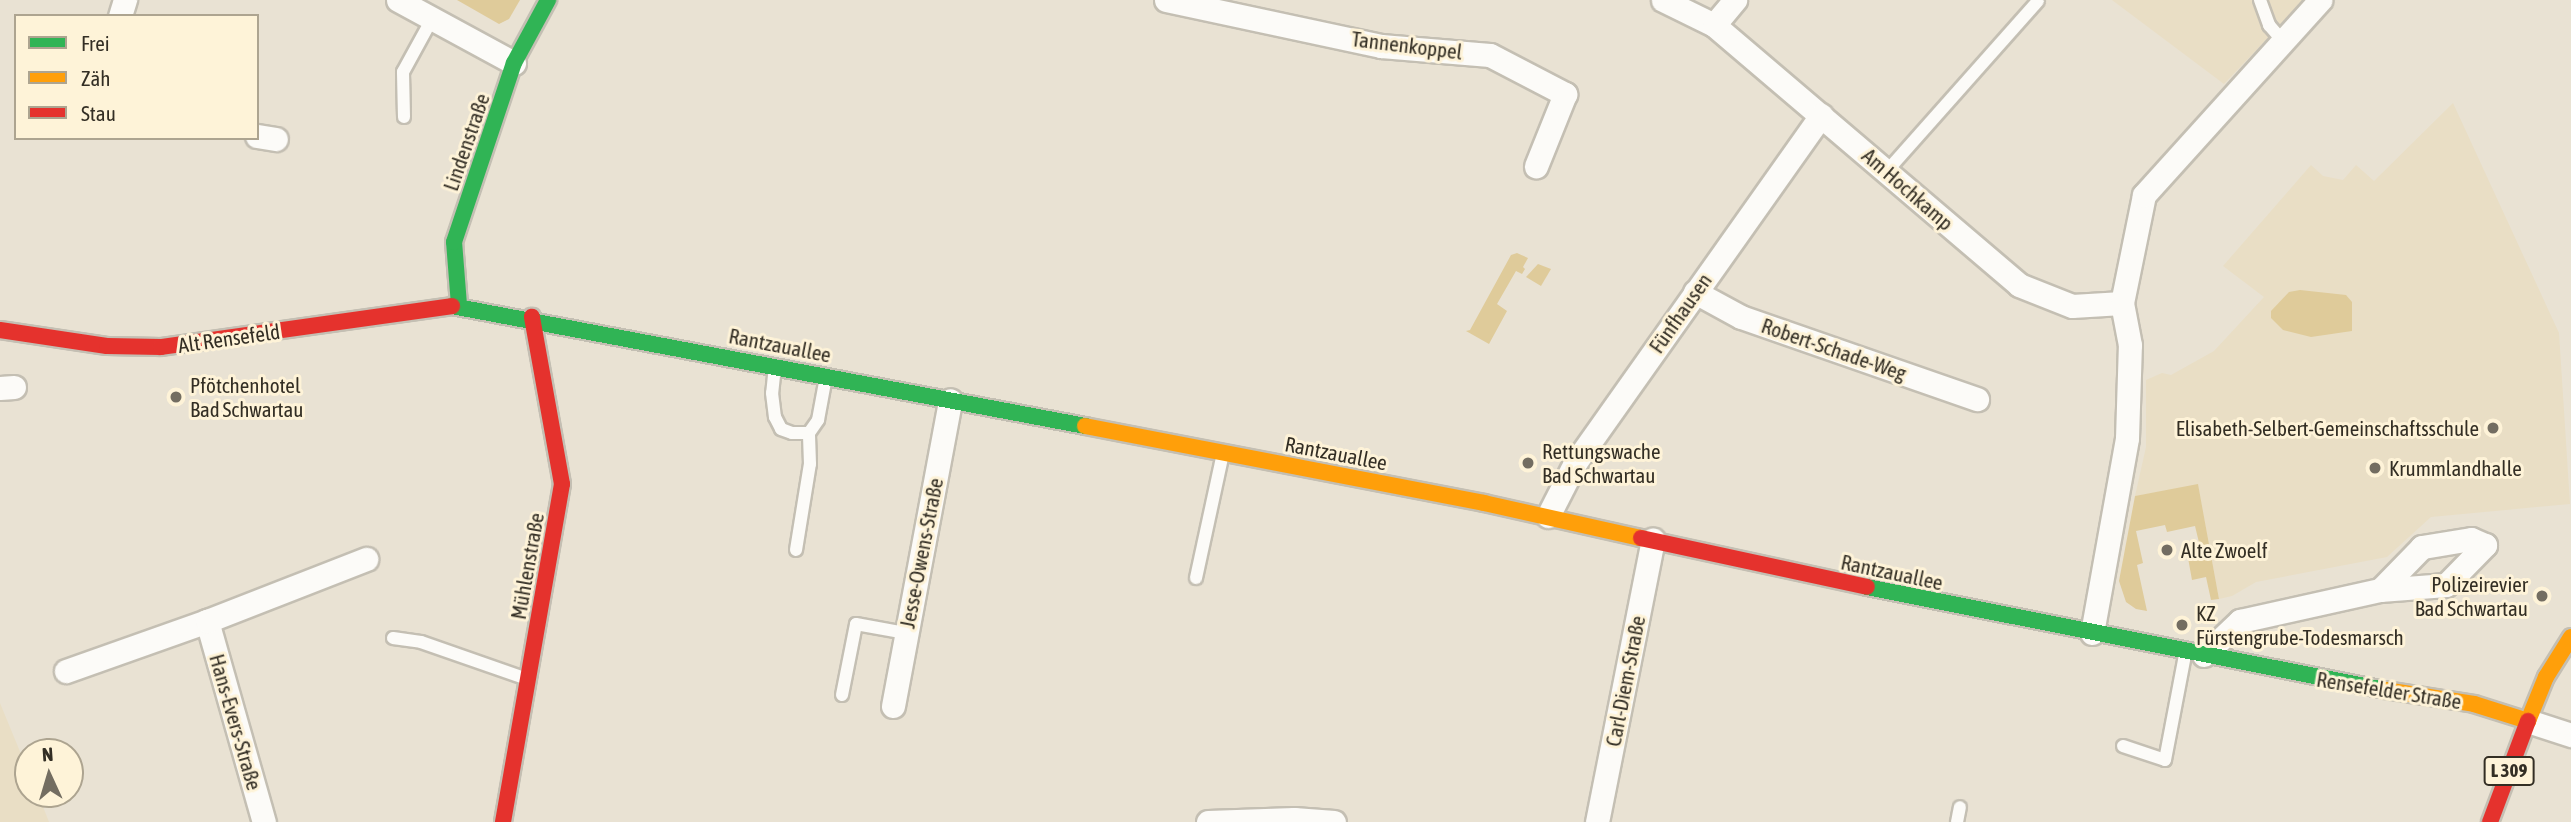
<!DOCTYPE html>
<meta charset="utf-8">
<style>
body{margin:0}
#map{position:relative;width:2571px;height:822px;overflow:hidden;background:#e9e2d3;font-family:"Asap Condensed",sans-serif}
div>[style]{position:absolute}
.built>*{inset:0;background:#e9dec5}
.green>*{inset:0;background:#dfcb9a}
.roads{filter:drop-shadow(2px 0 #c4bfb3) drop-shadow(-2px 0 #c4bfb3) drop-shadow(0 2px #c4bfb3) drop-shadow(0 -2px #c4bfb3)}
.lane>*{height:12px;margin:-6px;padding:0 6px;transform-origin:6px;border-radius:6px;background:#fcfbf8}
.street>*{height:23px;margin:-11.5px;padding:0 11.5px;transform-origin:11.5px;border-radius:11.5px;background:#fcfbf8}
.fast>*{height:16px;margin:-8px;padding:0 8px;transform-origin:8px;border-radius:8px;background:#30b455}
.slow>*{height:16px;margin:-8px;padding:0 8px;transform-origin:8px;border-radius:8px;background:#ff9f0a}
.jam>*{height:16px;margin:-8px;padding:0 8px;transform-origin:8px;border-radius:8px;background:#e5322d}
.dots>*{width:19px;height:19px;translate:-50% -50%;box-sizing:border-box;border:4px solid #fef3d8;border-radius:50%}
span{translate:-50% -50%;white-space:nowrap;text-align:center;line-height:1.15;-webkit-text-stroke:6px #fef3d8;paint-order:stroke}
.shield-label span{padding:2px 5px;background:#fef3d8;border:2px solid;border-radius:5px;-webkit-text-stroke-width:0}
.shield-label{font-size:19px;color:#332e24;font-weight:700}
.street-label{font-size:21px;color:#332e24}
.poi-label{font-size:21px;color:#332e24}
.left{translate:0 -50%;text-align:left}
.right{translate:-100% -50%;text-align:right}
.legend{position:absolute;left:14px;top:14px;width:245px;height:126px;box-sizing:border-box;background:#fef3d8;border:2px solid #ada490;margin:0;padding:9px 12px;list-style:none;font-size:21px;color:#332e24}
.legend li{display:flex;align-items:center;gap:14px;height:35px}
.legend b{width:35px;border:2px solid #ada490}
.north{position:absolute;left:14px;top:738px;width:70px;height:70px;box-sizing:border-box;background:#fef3d8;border:2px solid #ada490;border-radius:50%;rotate:356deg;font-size:19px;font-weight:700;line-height:28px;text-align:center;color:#332e24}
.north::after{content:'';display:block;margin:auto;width:24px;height:32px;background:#736d61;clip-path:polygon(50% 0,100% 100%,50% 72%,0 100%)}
</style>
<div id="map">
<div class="built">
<i style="clip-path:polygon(2112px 0,2304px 0,2224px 84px)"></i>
<i style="clip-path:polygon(2453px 103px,2559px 333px,2570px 504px,2431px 517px,2387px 557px,2256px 582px,2232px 596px,2219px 599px,2198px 485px,2135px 496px,2146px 447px,2146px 380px,2162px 373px,2171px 375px,2214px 351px,2264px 297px,2223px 266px,2311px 165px,2323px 176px,2343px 180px,2356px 165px,2374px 181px)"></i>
<i style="clip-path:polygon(0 703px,28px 771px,28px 794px,38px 794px,49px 822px,0 822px)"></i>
</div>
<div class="green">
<i style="clip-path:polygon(457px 0,520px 0,509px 19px,499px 24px)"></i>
<i style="clip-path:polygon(1517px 253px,1528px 258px,1523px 267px,1525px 269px,1522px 274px,1516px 271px,1497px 304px,1507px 311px,1489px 344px,1466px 331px,1470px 330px,1511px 255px)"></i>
<i style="clip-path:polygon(1538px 264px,1551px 269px,1541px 286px,1526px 277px)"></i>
<i style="clip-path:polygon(2300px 290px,2346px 295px,2352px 302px,2352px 331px,2311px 337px,2283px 330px,2271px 318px,2271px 311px,2289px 292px)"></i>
<i style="clip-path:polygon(2198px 484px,2219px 599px,2211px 600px,2206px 577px,2192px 580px,2188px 558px,2202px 555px,2195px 526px,2167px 532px,2165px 525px,2136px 531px,2143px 563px,2137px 565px,2147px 611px,2136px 609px,2126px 602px,2119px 581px,2135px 496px)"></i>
</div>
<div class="roads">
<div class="lane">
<i style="left:2260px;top:0;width:27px;rotate:70deg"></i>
<i style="left:2269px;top:25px;width:21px;rotate:49deg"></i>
<i style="left:404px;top:117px;width:45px;rotate:-91.3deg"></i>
<i style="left:403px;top:72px;width:60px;rotate:-61.3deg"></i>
<i style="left:1887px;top:171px;width:227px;rotate:-48.4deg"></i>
<i style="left:775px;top:366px;width:27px;rotate:96deg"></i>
<i style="left:772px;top:393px;width:24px;rotate:83deg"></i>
<i style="left:775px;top:417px;width:13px;rotate:63deg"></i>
<i style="left:781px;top:429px;width:12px;rotate:20deg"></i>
<i style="left:792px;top:433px;width:17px"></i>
<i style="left:809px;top:433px;width:16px;rotate:-55deg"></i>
<i style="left:818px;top:420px;width:44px;rotate:-79.5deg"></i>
<i style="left:796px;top:550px;width:87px;rotate:-80.8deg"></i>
<i style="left:810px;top:464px;width:31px;rotate:-92deg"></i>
<i style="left:1196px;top:578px;width:128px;rotate:-77.8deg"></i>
<i style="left:393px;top:638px;width:28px;rotate:8deg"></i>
<i style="left:421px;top:642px;width:112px;rotate:19.2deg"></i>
<i style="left:842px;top:695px;width:72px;rotate:-78.8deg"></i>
<i style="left:856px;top:624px;width:51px;rotate:10.2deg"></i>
<i style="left:2123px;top:746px;width:44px;rotate:18.4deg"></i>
<i style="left:2165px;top:760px;width:107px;rotate:-79.2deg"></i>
<i style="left:1957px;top:822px;width:15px;rotate:-79deg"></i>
</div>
<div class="street">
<i style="left:398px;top:0;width:132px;rotate:28.5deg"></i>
<i style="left:1166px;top:0;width:220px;rotate:12.1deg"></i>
<i style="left:1381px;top:46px;width:109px;rotate:4.7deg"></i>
<i style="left:1490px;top:55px;width:85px;rotate:27.5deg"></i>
<i style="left:1565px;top:94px;width:78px;rotate:111.9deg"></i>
<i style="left:1663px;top:0;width:57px;rotate:26.1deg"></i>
<i style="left:1714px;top:25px;width:401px;rotate:40.4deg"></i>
<i style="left:2019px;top:285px;width:57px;rotate:21.6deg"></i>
<i style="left:2072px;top:306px;width:50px;rotate:-3.4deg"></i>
<i style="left:120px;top:16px;width:17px;rotate:-73deg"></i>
<i style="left:1714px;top:25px;width:33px;rotate:-50deg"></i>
<i style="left:257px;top:136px;width:19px;rotate:9deg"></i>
<i style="left:1695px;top:292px;width:52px;rotate:28.5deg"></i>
<i style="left:1741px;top:317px;width:250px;rotate:19.2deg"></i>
<i style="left:0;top:388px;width:14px;rotate:-4deg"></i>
<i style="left:1548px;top:516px;width:59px;rotate:-63deg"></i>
<i style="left:1575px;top:463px;width:426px;rotate:-54.7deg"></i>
<i style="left:207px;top:621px;width:209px;rotate:74.2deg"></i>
<i style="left:2092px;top:633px;width:198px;rotate:-79.8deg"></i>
<i style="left:2127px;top:438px;width:93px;rotate:-88.2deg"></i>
<i style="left:2130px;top:345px;width:43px;rotate:-100.8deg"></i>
<i style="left:2122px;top:303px;width:110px;rotate:-78.5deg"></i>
<i style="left:2144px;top:195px;width:263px;rotate:-47.9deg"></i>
<i style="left:2204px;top:655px;width:50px;rotate:-43.4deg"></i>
<i style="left:2240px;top:621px;width:143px;rotate:-12.5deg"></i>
<i style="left:2380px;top:590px;width:66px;rotate:-4.3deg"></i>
<i style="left:2446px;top:585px;width:56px;rotate:-45.7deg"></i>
<i style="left:2485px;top:545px;width:15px;rotate:-157deg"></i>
<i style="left:2471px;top:539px;width:50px;rotate:170.7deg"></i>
<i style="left:2422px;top:547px;width:60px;rotate:134.3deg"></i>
<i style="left:66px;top:671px;width:150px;rotate:-19.5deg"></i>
<i style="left:207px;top:621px;width:171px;rotate:-21.3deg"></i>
<i style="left:893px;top:706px;width:311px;rotate:-79.4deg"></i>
<i style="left:2528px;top:721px;width:45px;rotate:18deg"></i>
<i style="left:1208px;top:822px;width:86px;rotate:-2deg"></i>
<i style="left:1294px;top:819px;width:40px;rotate:4.3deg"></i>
<i style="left:1597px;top:822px;width:288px;rotate:-78.8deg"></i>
</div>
<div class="fast">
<i style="left:459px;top:305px;width:63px;rotate:-94.5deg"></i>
<i style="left:454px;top:242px;width:189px;rotate:-71.5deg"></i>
<i style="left:514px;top:63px;width:72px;rotate:-61.6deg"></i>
<i style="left:452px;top:306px;width:644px;rotate:10.73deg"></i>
<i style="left:1867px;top:587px;width:528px;rotate:11.25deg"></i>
</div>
<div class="slow">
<i style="left:1085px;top:426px;width:406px;rotate:10.9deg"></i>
<i style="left:1484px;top:503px;width:161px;rotate:12.6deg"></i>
<i style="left:2385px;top:690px;width:90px;rotate:8.9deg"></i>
<i style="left:2474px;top:704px;width:57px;rotate:17.5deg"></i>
<i style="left:2528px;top:721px;width:48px;rotate:-67.8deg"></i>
<i style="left:2546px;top:677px;width:47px;rotate:-58deg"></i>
</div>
<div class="jam">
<i style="left:0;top:330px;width:108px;rotate:8.5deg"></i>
<i style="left:107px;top:346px;width:54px;rotate:1.1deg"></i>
<i style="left:161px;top:347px;width:294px;rotate:-8deg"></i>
<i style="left:1641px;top:538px;width:231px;rotate:12.2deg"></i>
<i style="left:503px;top:822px;width:343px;rotate:-80.1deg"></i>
<i style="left:562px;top:484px;width:170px;rotate:-100.2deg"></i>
<i style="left:2490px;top:822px;width:108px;rotate:-69.4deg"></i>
</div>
</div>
<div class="dots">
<i style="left:176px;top:397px;background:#736d61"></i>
<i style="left:2493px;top:428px;background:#736d61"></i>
<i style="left:1528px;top:463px;background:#736d61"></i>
<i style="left:2375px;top:468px;background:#736d61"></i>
<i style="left:2167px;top:550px;background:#736d61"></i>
<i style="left:2542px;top:596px;background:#736d61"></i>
<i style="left:2182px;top:625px;background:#736d61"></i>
</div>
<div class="shield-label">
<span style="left:2509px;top:771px">L 309</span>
</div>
<div class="street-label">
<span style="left:1407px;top:45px;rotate:7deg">Tannenkoppel</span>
<span style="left:466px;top:142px;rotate:-71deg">Lindenstraße</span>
<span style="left:1908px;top:189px;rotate:41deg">Am Hochkamp</span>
<span style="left:1680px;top:313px;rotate:-55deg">Fünfhausen</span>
<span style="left:229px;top:338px;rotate:-8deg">Alt Rensefeld</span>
<span style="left:780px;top:345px;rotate:11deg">Rantzauallee</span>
<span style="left:1834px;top:349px;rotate:19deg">Robert-Schade-Weg</span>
<span style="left:1336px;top:453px;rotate:11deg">Rantzauallee</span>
<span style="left:921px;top:553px;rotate:-79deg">Jesse-Owens-Straße</span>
<span style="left:527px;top:566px;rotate:-80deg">Mühlenstraße</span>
<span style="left:1892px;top:572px;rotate:12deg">Rantzauallee</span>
<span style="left:1625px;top:681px;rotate:-79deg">Carl-Diem-Straße</span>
<span style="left:2389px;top:690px;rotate:9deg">Rensefelder Straße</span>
<span style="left:236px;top:722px;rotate:74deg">Hans-Evers-Straße</span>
</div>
<div class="poi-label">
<span class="left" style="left:190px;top:397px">Pfötchenhotel<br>Bad Schwartau</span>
<span class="right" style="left:2479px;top:428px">Elisabeth-Selbert-Gemeinschaftsschule</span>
<span class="left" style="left:1542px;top:463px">Rettungswache<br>Bad Schwartau</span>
<span class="left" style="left:2389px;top:468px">Krummlandhalle</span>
<span class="left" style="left:2181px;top:550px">Alte Zwoelf</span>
<span class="right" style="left:2528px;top:596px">Polizeirevier<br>Bad Schwartau</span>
<span class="left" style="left:2196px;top:625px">KZ<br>Fürstengrube-Todesmarsch</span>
</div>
<ul class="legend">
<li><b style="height:9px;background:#30b455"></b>Frei</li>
<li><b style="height:9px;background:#ff9f0a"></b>Zäh</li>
<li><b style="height:9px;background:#e5322d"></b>Stau</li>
</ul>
<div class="north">N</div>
</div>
